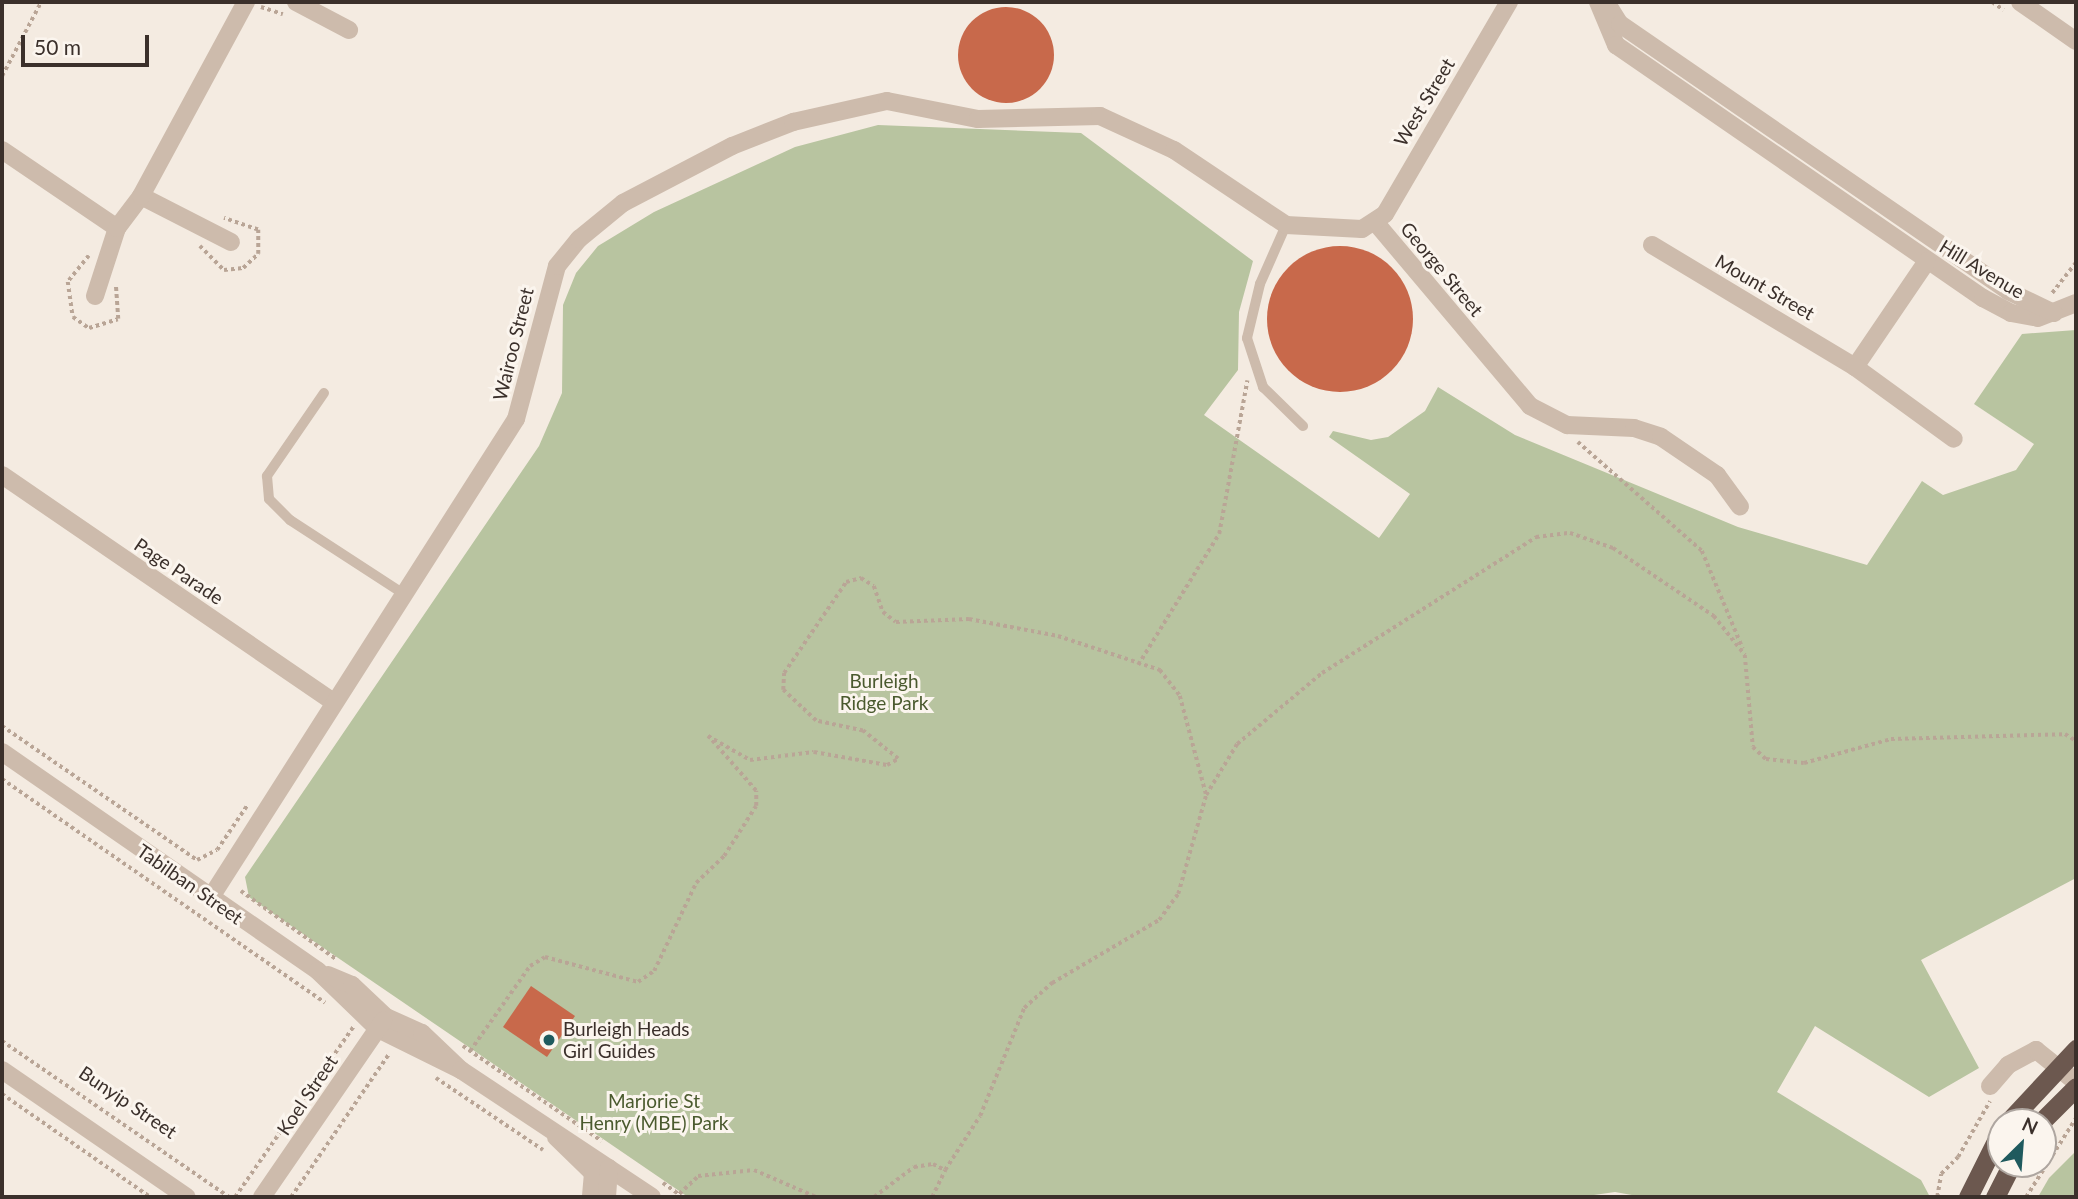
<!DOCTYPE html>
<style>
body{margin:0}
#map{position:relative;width:2078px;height:1199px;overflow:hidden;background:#f4ebe1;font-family:Lato,sans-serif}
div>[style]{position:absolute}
.green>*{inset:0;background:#b8c4a0}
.building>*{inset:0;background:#c8694b}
.round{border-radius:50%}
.path>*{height:3.5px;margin-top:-1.75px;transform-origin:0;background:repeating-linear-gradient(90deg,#b9a596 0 3.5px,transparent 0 7px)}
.service>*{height:10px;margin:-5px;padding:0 5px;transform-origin:5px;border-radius:5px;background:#cdbbac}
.minor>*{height:18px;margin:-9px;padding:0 9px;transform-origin:9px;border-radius:9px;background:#cdbbac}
.trunk>*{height:19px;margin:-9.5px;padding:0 9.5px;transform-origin:9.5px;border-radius:9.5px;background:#6c584f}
.dots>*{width:19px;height:19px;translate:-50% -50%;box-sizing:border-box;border:4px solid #fbf5ee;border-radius:50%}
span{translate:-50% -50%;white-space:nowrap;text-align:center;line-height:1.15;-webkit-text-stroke:6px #fbf5ee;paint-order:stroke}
.street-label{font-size:19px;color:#3b302b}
.park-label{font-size:19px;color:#4a5a2e}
.poi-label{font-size:19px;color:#3b302b}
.left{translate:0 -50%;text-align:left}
.frame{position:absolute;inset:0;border:4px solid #3b302b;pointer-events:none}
.north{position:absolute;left:1987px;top:1108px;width:70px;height:70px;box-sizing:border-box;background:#fbf5ee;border:2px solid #aea6a0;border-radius:50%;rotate:25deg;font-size:19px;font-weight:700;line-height:28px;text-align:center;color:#3b302b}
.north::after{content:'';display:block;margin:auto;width:24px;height:32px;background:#1f5a5e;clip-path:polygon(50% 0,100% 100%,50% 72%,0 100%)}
.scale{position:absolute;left:21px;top:35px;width:128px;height:32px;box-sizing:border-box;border:4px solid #3b302b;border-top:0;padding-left:9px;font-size:21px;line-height:24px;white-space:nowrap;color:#3b302b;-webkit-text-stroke:5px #fbf5ee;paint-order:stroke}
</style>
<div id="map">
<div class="green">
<i style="clip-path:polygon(878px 125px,1081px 133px,1253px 261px,1239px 312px,1238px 370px,1204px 415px,1379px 538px,1410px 494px,1329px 437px,1333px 431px,1371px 440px,1388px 437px,1425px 411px,1438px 387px,1515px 435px,1738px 527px,1867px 565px,1922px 481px,1943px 495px,2016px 470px,2034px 444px,1974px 404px,2022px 334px,2076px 330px,2076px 878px,1921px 960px,1979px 1068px,1929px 1097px,1815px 1026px,1777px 1092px,1921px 1180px,1930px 1197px,1643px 1197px,1615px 1192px,1580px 1197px,688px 1197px,249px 897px,245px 877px,539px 446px,562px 393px,563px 305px,576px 273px,598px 246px,654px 212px,795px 147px)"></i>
<i style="clip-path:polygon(2076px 1151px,2076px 1197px,2038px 1197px,2049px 1178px)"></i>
</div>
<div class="building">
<i class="round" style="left:958px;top:7px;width:96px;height:96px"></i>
<i class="round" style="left:1267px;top:246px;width:146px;height:146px"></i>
<i style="clip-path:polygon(531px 986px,575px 1016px,547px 1057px,503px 1027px)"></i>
</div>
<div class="path">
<i style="left:1992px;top:2px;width:14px;rotate:34deg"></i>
<i style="left:261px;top:7px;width:23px;rotate:18deg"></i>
<i style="left:2px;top:76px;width:84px;rotate:-62.2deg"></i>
<i style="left:200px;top:246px;width:34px;rotate:45deg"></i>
<i style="left:224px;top:270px;width:19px;rotate:-6deg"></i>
<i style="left:243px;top:268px;width:21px;rotate:-43deg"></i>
<i style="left:258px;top:254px;width:24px;rotate:-90deg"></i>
<i style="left:258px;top:230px;width:36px;rotate:-161deg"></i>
<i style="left:89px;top:256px;width:33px;rotate:129deg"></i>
<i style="left:68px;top:282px;width:35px;rotate:82deg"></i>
<i style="left:73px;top:317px;width:19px;rotate:35deg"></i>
<i style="left:89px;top:328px;width:30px;rotate:-17deg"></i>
<i style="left:118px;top:319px;width:32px;rotate:-94deg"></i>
<i style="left:2052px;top:293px;width:39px;rotate:-52deg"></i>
<i style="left:1578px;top:442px;width:165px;rotate:41.3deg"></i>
<i style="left:1702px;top:551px;width:106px;rotate:67.3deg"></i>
<i style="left:1138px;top:665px;width:154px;rotate:-58.3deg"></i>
<i style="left:1219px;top:534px;width:156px;rotate:-79.6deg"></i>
<i style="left:2px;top:726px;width:237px;rotate:34.5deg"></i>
<i style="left:197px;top:860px;width:22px;rotate:-27deg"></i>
<i style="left:217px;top:850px;width:55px;rotate:-56deg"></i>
<i style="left:2px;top:779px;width:393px;rotate:34.7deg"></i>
<i style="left:241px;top:891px;width:117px;rotate:35.6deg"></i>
<i style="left:2px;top:1041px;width:275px;rotate:34.5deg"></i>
<i style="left:463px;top:1046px;width:168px;rotate:34.4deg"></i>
<i style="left:470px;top:1051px;width:104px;rotate:-54.8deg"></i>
<i style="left:530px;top:966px;width:17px;rotate:-31deg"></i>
<i style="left:545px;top:957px;width:96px;rotate:15deg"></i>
<i style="left:638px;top:982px;width:19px;rotate:-35deg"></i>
<i style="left:654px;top:971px;width:98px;rotate:-64.5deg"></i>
<i style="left:696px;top:883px;width:39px;rotate:-44deg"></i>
<i style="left:724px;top:856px;width:59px;rotate:-57.4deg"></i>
<i style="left:756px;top:806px;width:15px;rotate:-90deg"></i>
<i style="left:756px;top:791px;width:73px;rotate:-131.1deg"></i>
<i style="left:708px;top:736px;width:48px;rotate:29.7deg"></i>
<i style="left:750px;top:760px;width:64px;rotate:-7.1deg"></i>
<i style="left:814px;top:752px;width:74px;rotate:10.1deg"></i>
<i style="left:887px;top:765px;width:13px;rotate:-29deg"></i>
<i style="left:898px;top:759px;width:45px;rotate:-141.3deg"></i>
<i style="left:863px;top:731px;width:48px;rotate:-168deg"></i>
<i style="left:816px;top:721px;width:45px;rotate:-136.8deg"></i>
<i style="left:783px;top:690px;width:17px;rotate:-87deg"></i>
<i style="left:784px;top:673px;width:110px;rotate:-55.7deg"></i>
<i style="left:846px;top:582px;width:16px;rotate:-15deg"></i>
<i style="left:861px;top:578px;width:15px;rotate:32deg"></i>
<i style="left:874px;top:586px;width:28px;rotate:71deg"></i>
<i style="left:883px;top:612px;width:16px;rotate:38deg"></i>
<i style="left:896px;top:622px;width:73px;rotate:-2.4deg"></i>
<i style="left:969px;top:619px;width:91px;rotate:10.8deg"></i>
<i style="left:1058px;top:636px;width:108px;rotate:18.4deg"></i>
<i style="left:1160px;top:670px;width:33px;rotate:52deg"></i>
<i style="left:1180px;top:696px;width:101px;rotate:75.1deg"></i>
<i style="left:436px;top:1078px;width:129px;rotate:33.9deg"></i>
<i style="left:2px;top:1094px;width:180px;rotate:34.8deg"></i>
<i style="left:663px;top:1183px;width:19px;rotate:35deg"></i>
<i style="left:679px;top:1194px;width:26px;rotate:-43deg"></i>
<i style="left:698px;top:1176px;width:56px;rotate:-6.1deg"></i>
<i style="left:754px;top:1170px;width:68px;rotate:23.5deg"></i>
<i style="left:235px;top:1197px;width:208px;rotate:-55.2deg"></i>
<i style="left:291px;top:1197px;width:173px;rotate:-55.6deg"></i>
<i style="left:874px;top:1197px;width:50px;rotate:-36.9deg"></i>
<i style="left:914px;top:1167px;width:19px;rotate:-9deg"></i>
<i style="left:933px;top:1164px;width:13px;rotate:27deg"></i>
<i style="left:945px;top:1170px;width:64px;rotate:-57.1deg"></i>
<i style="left:980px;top:1116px;width:117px;rotate:-67.8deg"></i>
<i style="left:1024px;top:1008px;width:38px;rotate:-42deg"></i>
<i style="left:1052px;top:983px;width:124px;rotate:-30.5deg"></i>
<i style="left:1159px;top:920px;width:32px;rotate:-54deg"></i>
<i style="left:1178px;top:894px;width:103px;rotate:-74.2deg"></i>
<i style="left:1206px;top:795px;width:60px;rotate:-58.7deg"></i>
<i style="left:1237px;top:744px;width:111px;rotate:-39.9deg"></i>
<i style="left:1322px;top:673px;width:254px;rotate:-32.4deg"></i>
<i style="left:1536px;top:537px;width:34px;rotate:-7deg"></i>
<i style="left:1570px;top:533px;width:46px;rotate:19.2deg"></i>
<i style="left:1613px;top:548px;width:122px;rotate:34deg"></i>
<i style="left:1714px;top:616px;width:50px;rotate:51.5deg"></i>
<i style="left:1745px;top:655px;width:92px;rotate:85deg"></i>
<i style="left:1753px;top:747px;width:18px;rotate:43deg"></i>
<i style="left:1766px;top:759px;width:38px;rotate:6deg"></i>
<i style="left:1804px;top:763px;width:90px;rotate:-15.4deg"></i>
<i style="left:1891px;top:739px;width:174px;rotate:-1.6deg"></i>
<i style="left:2065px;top:734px;width:13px;rotate:32deg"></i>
<i style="left:932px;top:1197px;width:30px;rotate:-64deg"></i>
<i style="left:1937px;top:1197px;width:23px;rotate:-80deg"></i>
<i style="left:1941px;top:1174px;width:24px;rotate:-45deg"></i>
<i style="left:1958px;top:1157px;width:64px;rotate:-60.3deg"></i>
<i style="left:2026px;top:1197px;width:93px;rotate:-57.7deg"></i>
</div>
<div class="service">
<i style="left:1286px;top:225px;width:64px;rotate:113.8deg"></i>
<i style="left:1260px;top:284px;width:56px;rotate:103.5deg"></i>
<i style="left:1247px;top:338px;width:52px;rotate:71.9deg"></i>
<i style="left:1263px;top:387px;width:56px;rotate:44.3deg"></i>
<i style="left:324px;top:393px;width:101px;rotate:124.5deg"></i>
<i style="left:267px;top:476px;width:23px;rotate:85deg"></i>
<i style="left:269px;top:499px;width:30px;rotate:45deg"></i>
<i style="left:290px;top:520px;width:136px;rotate:33deg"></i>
</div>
<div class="minor">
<i style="left:296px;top:2px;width:60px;rotate:27.8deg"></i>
<i style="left:1598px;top:2px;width:47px;rotate:67.3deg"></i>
<i style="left:1616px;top:45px;width:446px;rotate:34.6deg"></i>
<i style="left:1983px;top:298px;width:32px;rotate:28deg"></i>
<i style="left:2011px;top:313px;width:27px;rotate:10deg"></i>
<i style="left:2038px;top:318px;width:41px;rotate:-21.5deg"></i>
<i style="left:1606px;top:2px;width:26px;rotate:58deg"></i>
<i style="left:1620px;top:24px;width:471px;rotate:34.5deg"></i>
<i style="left:2008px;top:291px;width:51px;rotate:25.6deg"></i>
<i style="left:2020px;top:2px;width:68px;rotate:34.9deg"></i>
<i style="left:2px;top:150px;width:139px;rotate:34.1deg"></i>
<i style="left:141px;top:196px;width:101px;rotate:27.1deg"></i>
<i style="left:1376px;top:223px;width:239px;rotate:49.9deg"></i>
<i style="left:1530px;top:406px;width:42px;rotate:27.2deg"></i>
<i style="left:1567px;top:425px;width:67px;rotate:2.6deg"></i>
<i style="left:1634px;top:428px;width:28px;rotate:18deg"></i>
<i style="left:1661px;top:437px;width:68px;rotate:34.2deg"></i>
<i style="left:1717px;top:475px;width:39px;rotate:54deg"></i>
<i style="left:1652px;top:245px;width:237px;rotate:31deg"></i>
<i style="left:1855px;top:367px;width:128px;rotate:-55.8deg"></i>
<i style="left:95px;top:296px;width:71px;rotate:-72.1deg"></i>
<i style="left:117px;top:228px;width:40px;rotate:-53deg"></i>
<i style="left:141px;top:196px;width:221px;rotate:-61.6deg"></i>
<i style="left:1855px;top:367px;width:122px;rotate:36deg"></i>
<i style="left:2px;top:475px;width:402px;rotate:34.4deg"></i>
<i style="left:2px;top:752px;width:384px;rotate:34.7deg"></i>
<i style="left:318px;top:971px;width:83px;rotate:44deg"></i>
<i style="left:378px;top:1029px;width:93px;rotate:26.3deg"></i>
<i style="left:211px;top:897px;width:567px;rotate:-57.46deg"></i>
<i style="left:516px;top:419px;width:158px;rotate:-75deg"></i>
<i style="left:557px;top:266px;width:35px;rotate:-51deg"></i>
<i style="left:579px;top:239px;width:57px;rotate:-39.3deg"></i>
<i style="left:623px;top:203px;width:123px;rotate:-27.6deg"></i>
<i style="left:732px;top:146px;width:66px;rotate:-21.5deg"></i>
<i style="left:793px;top:122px;width:96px;rotate:-12.6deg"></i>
<i style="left:887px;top:101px;width:93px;rotate:11.2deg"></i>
<i style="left:978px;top:119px;width:122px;rotate:-1.4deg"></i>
<i style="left:1100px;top:116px;width:81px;rotate:24.7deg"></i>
<i style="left:1174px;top:150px;width:135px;rotate:33.8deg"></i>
<i style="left:1286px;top:225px;width:76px;rotate:3deg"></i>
<i style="left:1362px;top:229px;width:27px;rotate:-33deg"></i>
<i style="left:1385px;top:214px;width:246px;rotate:-59.7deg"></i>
<i style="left:328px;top:975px;width:26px;rotate:23deg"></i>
<i style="left:352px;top:985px;width:47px;rotate:43.3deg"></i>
<i style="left:386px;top:1017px;width:39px;rotate:24deg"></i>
<i style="left:422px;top:1033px;width:54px;rotate:43.5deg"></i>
<i style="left:461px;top:1070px;width:229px;rotate:33.6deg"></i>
<i style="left:2px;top:1070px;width:224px;rotate:34.5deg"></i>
<i style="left:1990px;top:1086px;width:28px;rotate:-49deg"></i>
<i style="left:2008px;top:1065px;width:32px;rotate:-28deg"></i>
<i style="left:2036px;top:1050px;width:51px;rotate:38.7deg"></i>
<i style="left:556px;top:1137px;width:52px;rotate:44.2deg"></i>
<i style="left:593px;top:1173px;width:24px;rotate:95deg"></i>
<i style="left:262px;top:1197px;width:214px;rotate:-55.5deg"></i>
<i style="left:607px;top:1197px;width:29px;rotate:-86deg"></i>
</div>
<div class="trunk">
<i style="left:2008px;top:1122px;width:100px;rotate:-47deg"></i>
<i style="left:2041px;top:1122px;width:49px;rotate:-45deg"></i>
<i style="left:1968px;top:1197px;width:74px;rotate:-63.4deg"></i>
<i style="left:1995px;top:1197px;width:37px;rotate:-63deg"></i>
</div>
<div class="dots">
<i style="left:549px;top:1040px;background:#1f5a5e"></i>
</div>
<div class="street-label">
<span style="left:1424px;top:102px;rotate:-59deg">West Street</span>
<span style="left:1442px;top:269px;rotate:50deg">George Street</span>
<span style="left:1982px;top:269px;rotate:31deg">Hill Avenue</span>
<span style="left:1765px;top:287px;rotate:30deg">Mount Street</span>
<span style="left:513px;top:344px;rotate:-76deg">Wairoo Street</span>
<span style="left:179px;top:571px;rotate:34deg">Page Parade</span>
<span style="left:190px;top:884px;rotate:35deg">Tabilban Street</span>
<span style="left:307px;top:1095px;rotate:-56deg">Koel Street</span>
<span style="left:128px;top:1102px;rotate:34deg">Bunyip Street</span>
</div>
<div class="park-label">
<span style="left:884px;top:692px">Burleigh<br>Ridge Park</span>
<span style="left:654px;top:1112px">Marjorie St<br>Henry (MBE) Park</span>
</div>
<div class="poi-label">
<span class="left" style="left:563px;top:1040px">Burleigh Heads<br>Girl Guides</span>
</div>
<div class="frame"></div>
<div class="north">N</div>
<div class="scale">50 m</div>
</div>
